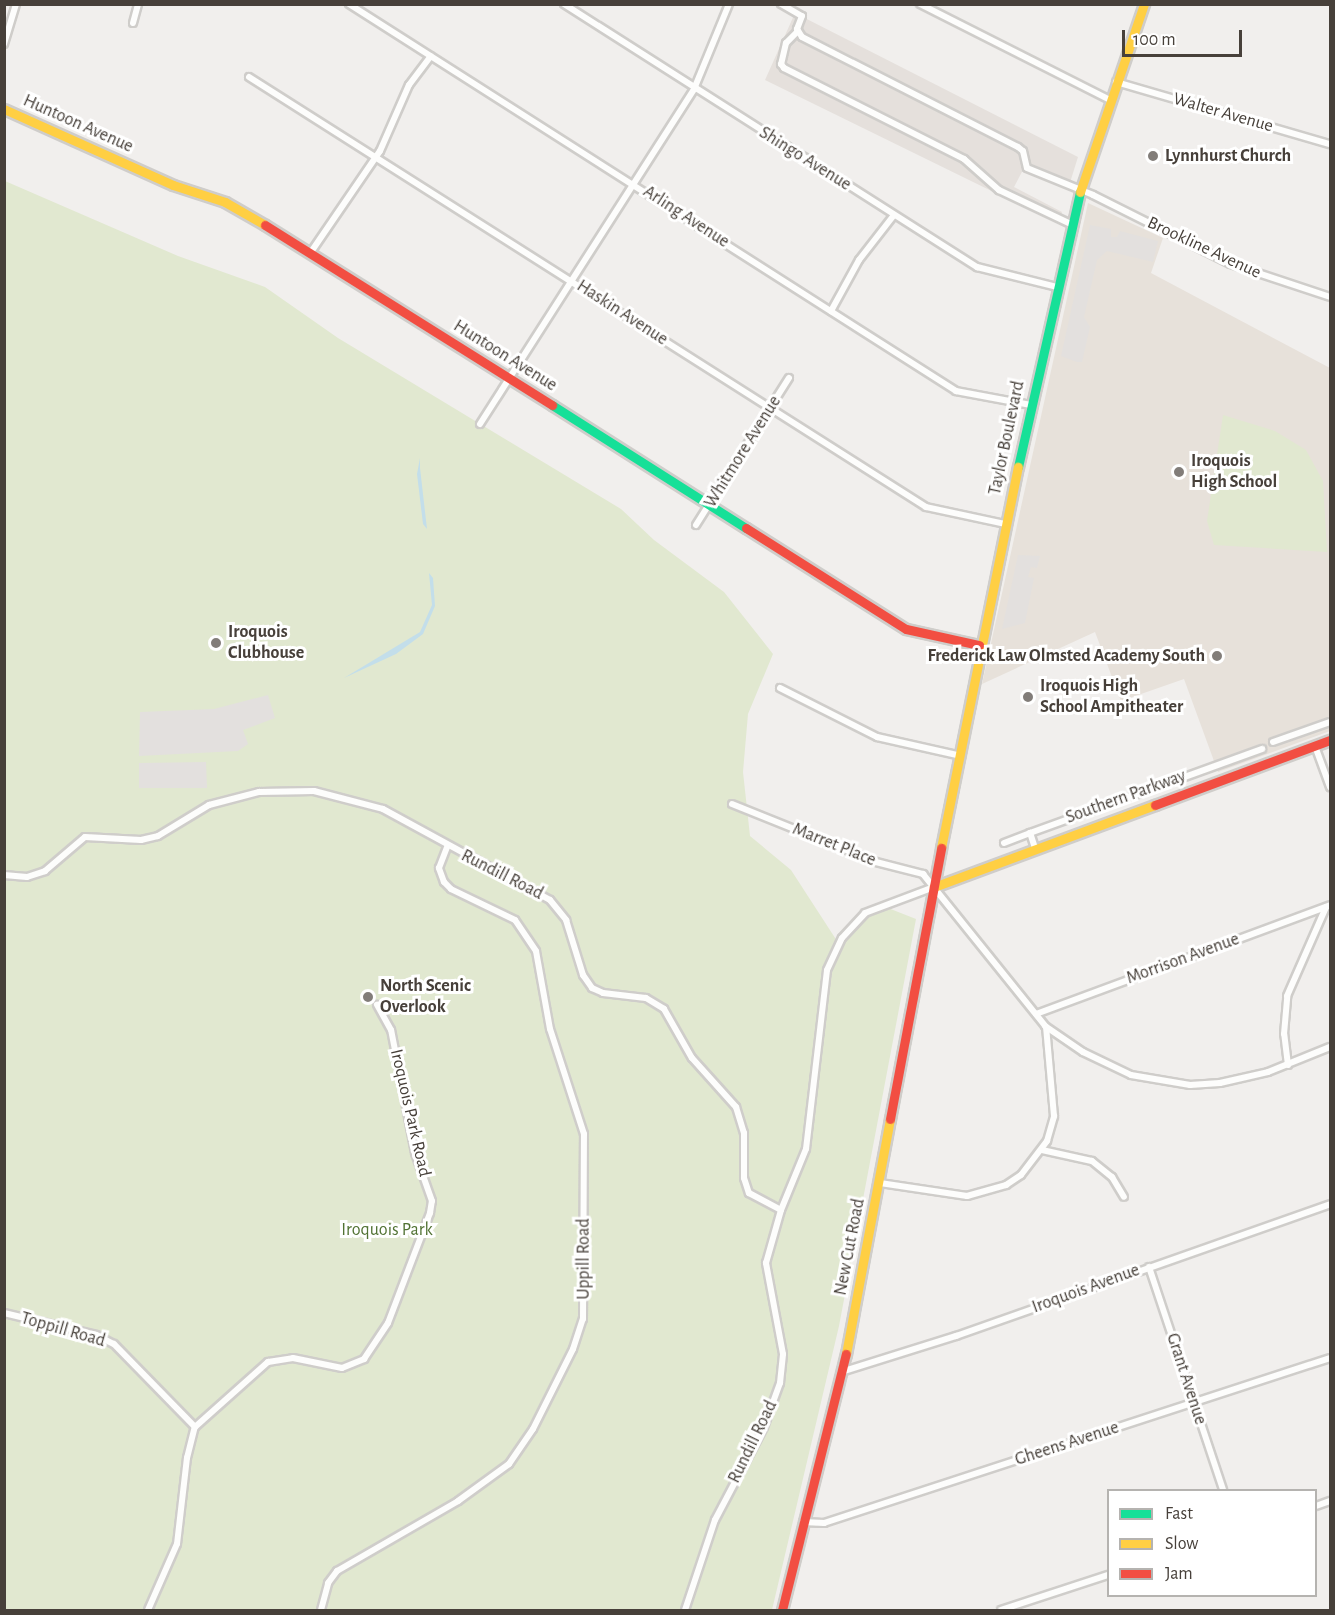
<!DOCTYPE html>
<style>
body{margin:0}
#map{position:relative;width:1335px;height:1615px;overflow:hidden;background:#f1efed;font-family:"Alegreya Sans",sans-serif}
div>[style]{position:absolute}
.residential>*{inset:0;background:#e5e0dc}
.education>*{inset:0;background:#e7e1da}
.green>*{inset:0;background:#e1e8d0}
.parking>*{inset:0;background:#e3e0de}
.water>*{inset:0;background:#c3deea}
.roads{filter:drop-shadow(2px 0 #cfcdca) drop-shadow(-2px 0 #cfcdca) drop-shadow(0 2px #cfcdca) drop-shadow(0 -2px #cfcdca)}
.street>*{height:6px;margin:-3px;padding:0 3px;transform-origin:3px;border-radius:3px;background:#fdfdfc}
.fast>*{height:9px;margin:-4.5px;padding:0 4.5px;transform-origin:4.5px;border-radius:4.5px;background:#16e098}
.slow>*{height:9px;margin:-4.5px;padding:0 4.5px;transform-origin:4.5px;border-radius:4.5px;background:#ffcf43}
.jam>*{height:9px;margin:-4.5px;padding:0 4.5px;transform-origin:4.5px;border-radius:4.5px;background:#f24e42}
.dots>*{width:16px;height:16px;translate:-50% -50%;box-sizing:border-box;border:3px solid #fff;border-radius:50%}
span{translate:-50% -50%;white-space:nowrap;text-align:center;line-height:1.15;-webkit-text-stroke:6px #fff;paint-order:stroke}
.street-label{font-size:18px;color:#47403a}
.poi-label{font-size:18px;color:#47403a;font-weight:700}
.left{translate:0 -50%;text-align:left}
.right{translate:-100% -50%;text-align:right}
.park-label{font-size:18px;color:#517233}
.frame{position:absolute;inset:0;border:6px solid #47403a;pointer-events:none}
.legend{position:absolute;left:1107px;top:1489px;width:210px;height:108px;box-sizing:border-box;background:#fff;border:2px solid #b5b3b0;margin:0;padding:8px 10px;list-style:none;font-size:18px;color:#47403a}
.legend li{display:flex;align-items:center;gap:12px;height:30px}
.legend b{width:30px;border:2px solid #b5b3b0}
.scale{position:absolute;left:1122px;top:30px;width:120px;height:27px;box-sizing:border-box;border:3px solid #47403a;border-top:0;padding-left:8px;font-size:18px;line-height:21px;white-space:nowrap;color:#47403a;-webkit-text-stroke:4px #fff;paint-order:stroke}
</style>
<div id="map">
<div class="residential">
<i style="clip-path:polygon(795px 13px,1078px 157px,1068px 189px,1024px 168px,1014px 187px,1062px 212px,1059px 224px,765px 80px)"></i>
</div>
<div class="education">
<i style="clip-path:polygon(1088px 203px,1163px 238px,1151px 273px,1330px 368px,1330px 731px,1218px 772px,1184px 679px,1121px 701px,1095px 632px,982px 684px)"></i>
</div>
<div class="green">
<i style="clip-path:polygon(5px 181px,178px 256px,265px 287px,338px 338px,621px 509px,654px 540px,724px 592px,773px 654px,748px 714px,743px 772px,750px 836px,791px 870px,839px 944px,849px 929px,883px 906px,916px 919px,839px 1326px,772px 1610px,5px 1610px)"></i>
<i style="clip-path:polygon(1223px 415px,1275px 431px,1306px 450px,1323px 481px,1327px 552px,1214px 545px,1207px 521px)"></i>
</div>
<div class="parking">
<i style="clip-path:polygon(1090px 225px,1111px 229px,1111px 237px,1117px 237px,1120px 231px,1158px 241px,1153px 262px,1107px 251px,1097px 260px,1084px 317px,1090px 327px,1082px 362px,1077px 362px,1061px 356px)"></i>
<i style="clip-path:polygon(1018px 555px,1040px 556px,1037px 568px,1031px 567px,1028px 577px,1034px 578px,1025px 623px,1002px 629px)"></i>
<i style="clip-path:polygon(268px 695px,275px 718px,243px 730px,248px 744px,238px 751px,139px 756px,140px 712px,214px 709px)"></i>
<i style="clip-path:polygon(206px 762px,207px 788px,139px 788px,139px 763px)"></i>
</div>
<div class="water">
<i style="clip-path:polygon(420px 458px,420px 468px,427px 529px,423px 524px,417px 474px)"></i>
<i style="clip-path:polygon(429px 573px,433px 578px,435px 606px,423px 634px,396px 654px,344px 678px,420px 632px,432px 605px)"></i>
</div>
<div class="roads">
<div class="street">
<i style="left:349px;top:4px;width:720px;rotate:32.52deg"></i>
<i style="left:956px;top:391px;width:76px;rotate:10.6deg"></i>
<i style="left:564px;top:4px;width:490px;rotate:32.5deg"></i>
<i style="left:977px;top:267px;width:82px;rotate:14deg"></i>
<i style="left:781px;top:4px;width:24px;rotate:30deg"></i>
<i style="left:802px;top:16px;width:14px;rotate:111deg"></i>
<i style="left:797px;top:29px;width:9px;rotate:58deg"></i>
<i style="left:802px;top:37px;width:242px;rotate:27deg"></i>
<i style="left:1018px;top:147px;width:6px;rotate:39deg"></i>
<i style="left:1023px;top:151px;width:17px;rotate:77deg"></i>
<i style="left:1027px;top:168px;width:71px;rotate:22.2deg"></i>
<i style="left:1093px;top:195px;width:154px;rotate:26.6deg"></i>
<i style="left:1231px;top:264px;width:104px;rotate:18.4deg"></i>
<i style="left:920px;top:4px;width:213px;rotate:26.8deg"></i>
<i style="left:133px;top:23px;width:20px;rotate:-75deg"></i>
<i style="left:798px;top:31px;width:17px;rotate:135deg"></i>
<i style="left:786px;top:43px;width:22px;rotate:103deg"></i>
<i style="left:781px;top:64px;width:5px;rotate:53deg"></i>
<i style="left:784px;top:68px;width:202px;rotate:26.8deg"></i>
<i style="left:964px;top:159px;width:47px;rotate:41.5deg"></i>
<i style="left:999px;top:190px;width:80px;rotate:25.3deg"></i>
<i style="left:4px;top:44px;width:42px;rotate:-73.3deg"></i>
<i style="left:249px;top:77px;width:802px;rotate:32.42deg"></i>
<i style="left:926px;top:507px;width:81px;rotate:12.1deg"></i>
<i style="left:1116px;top:82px;width:223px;rotate:16.2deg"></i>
<i style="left:311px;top:252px;width:122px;rotate:-55.7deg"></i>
<i style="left:380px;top:151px;width:72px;rotate:-66.3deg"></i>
<i style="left:409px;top:85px;width:36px;rotate:-53deg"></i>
<i style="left:831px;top:311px;width:58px;rotate:-61.2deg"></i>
<i style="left:859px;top:260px;width:57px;rotate:-52.1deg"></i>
<i style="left:480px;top:424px;width:398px;rotate:-57.4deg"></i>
<i style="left:694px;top:89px;width:92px;rotate:-67.6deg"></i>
<i style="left:696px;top:525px;width:174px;rotate:-57.7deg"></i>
<i style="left:780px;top:688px;width:109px;rotate:26.8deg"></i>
<i style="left:877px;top:737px;width:82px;rotate:12.7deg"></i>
<i style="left:1273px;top:742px;width:60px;rotate:-19.3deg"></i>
<i style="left:1315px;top:746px;width:44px;rotate:69.9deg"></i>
<i style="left:732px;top:804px;width:155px;rotate:21.9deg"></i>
<i style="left:876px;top:862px;width:49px;rotate:14.3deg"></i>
<i style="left:923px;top:874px;width:195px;rotate:51.2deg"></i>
<i style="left:1045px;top:1026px;width:46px;rotate:34.4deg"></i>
<i style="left:1083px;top:1052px;width:53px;rotate:25.6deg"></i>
<i style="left:1131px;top:1075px;width:60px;rotate:9.6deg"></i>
<i style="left:1190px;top:1085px;width:30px;rotate:-4deg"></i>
<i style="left:1220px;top:1083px;width:49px;rotate:-12.9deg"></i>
<i style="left:1268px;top:1072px;width:67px;rotate:-22deg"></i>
<i style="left:1004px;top:843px;width:28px;rotate:-21deg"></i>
<i style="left:1035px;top:848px;width:16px;rotate:-108deg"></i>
<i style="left:1030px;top:833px;width:247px;rotate:-19.9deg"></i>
<i style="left:4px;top:875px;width:23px;rotate:5deg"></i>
<i style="left:27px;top:877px;width:19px;rotate:-18deg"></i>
<i style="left:45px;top:871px;width:52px;rotate:-40.4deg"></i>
<i style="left:85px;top:837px;width:56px;rotate:3.1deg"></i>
<i style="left:141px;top:840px;width:17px;rotate:-13deg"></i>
<i style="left:158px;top:836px;width:60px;rotate:-31.3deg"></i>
<i style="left:209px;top:805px;width:52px;rotate:-14.6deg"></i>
<i style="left:259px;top:792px;width:55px;rotate:-1deg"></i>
<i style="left:314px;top:791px;width:71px;rotate:14.6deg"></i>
<i style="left:383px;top:809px;width:190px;rotate:28.6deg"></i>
<i style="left:550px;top:900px;width:26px;rotate:51deg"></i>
<i style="left:566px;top:920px;width:58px;rotate:72.8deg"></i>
<i style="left:583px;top:975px;width:16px;rotate:55deg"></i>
<i style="left:592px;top:988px;width:12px;rotate:24deg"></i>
<i style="left:603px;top:993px;width:43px;rotate:6.6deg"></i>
<i style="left:646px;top:998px;width:21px;rotate:31deg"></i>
<i style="left:664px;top:1009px;width:56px;rotate:60.3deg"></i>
<i style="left:692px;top:1058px;width:66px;rotate:48.1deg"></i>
<i style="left:736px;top:1107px;width:27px;rotate:73deg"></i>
<i style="left:744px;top:1133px;width:45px;rotate:90deg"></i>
<i style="left:744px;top:1178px;width:16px;rotate:72deg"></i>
<i style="left:749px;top:1193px;width:36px;rotate:28deg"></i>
<i style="left:1036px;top:1014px;width:314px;rotate:-20.3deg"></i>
<i style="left:1288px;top:1065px;width:31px;rotate:-97deg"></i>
<i style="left:1284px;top:1034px;width:38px;rotate:-85deg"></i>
<i style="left:1287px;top:996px;width:97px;rotate:-66.3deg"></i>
<i style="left:1042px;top:1150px;width:51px;rotate:12.4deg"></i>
<i style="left:1092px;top:1161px;width:26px;rotate:39deg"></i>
<i style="left:1112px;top:1177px;width:23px;rotate:59deg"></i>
<i style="left:880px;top:1183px;width:88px;rotate:8.5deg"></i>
<i style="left:967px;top:1196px;width:41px;rotate:-15.8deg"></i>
<i style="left:1006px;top:1185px;width:18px;rotate:-34deg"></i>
<i style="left:1021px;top:1175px;width:43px;rotate:-52.6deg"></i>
<i style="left:1047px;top:1141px;width:26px;rotate:-74deg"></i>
<i style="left:1054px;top:1116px;width:89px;rotate:-95.1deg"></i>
<i style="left:1149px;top:1267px;width:235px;rotate:71.6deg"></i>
<i style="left:4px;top:1313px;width:95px;rotate:13.4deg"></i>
<i style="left:96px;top:1335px;width:20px;rotate:27deg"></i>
<i style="left:114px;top:1344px;width:116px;rotate:45.7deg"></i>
<i style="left:841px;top:1372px;width:121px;rotate:-17.4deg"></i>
<i style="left:956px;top:1336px;width:397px;rotate:-19.4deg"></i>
<i style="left:1316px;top:1506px;width:15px;rotate:-20deg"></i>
<i style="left:803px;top:1522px;width:21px;rotate:3deg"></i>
<i style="left:824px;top:1523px;width:532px;rotate:-18.06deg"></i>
<i style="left:148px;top:1610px;width:72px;rotate:-66.3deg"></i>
<i style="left:177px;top:1544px;width:87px;rotate:-83.4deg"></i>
<i style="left:187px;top:1458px;width:32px;rotate:-76deg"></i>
<i style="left:195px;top:1427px;width:98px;rotate:-41.7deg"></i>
<i style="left:268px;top:1362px;width:25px;rotate:-9deg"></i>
<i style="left:293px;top:1358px;width:50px;rotate:11.5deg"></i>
<i style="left:342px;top:1368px;width:24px;rotate:-22deg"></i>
<i style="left:364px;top:1359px;width:43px;rotate:-56.3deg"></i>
<i style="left:388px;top:1323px;width:118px;rotate:-69.1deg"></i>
<i style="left:430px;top:1213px;width:12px;rotate:-81deg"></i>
<i style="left:432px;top:1201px;width:51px;rotate:-109.5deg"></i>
<i style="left:415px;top:1153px;width:125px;rotate:-101deg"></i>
<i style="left:391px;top:1030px;width:29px;rotate:-119deg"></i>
<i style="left:321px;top:1610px;width:28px;rotate:-75deg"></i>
<i style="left:328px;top:1583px;width:15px;rotate:-53deg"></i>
<i style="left:337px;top:1571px;width:140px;rotate:-30deg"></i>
<i style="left:458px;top:1501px;width:63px;rotate:-36deg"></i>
<i style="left:509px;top:1464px;width:42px;rotate:-55.6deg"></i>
<i style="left:533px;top:1429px;width:89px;rotate:-63.4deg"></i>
<i style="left:573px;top:1349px;width:32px;rotate:-72deg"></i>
<i style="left:583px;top:1319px;width:185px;rotate:-89.7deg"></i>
<i style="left:584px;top:1134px;width:110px;rotate:-107.9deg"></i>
<i style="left:550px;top:1029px;width:79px;rotate:-100.2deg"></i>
<i style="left:536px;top:951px;width:37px;rotate:-124deg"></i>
<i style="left:515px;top:920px;width:71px;rotate:-154.2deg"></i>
<i style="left:451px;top:889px;width:10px;rotate:-135deg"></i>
<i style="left:444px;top:882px;width:15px;rotate:-110deg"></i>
<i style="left:439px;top:868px;width:22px;rotate:-69deg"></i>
<i style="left:685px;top:1610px;width:95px;rotate:-71.6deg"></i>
<i style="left:715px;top:1520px;width:105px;rotate:-62.2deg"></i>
<i style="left:764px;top:1427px;width:47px;rotate:-70deg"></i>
<i style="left:780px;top:1383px;width:29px;rotate:-84deg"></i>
<i style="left:783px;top:1354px;width:93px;rotate:-100.6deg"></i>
<i style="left:766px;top:1263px;width:55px;rotate:-74.2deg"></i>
<i style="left:781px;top:1210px;width:66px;rotate:-67.7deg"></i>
<i style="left:806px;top:1149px;width:180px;rotate:-83.3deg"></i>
<i style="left:827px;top:970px;width:35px;rotate:-65deg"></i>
<i style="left:842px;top:938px;width:34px;rotate:-47deg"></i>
<i style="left:865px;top:913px;width:74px;rotate:-20.6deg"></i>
<i style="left:1001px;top:1610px;width:113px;rotate:-18.1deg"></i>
</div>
<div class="fast">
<i style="left:552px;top:405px;width:230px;rotate:32.4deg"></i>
<i style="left:1018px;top:467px;width:282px;rotate:-77.3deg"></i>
</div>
<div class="slow">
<i style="left:4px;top:109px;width:185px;rotate:24.2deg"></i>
<i style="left:173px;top:185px;width:55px;rotate:18.1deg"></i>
<i style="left:225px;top:202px;width:46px;rotate:29.9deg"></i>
<i style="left:1080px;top:192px;width:199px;rotate:-71.2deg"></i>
<i style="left:941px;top:848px;width:389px;rotate:-78.6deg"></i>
<i style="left:934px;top:887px;width:236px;rotate:-20.4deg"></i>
<i style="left:846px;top:1354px;width:239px;rotate:-79.4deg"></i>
</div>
<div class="jam">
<i style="left:265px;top:225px;width:339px;rotate:32.1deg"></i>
<i style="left:746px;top:528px;width:189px;rotate:32.3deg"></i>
<i style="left:906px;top:629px;width:75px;rotate:12.4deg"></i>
<i style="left:1155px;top:805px;width:187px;rotate:-20.4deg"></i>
<i style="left:890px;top:1119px;width:276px;rotate:-79.3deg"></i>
<i style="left:782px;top:1610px;width:264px;rotate:-76deg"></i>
</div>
</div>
<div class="dots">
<i style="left:1153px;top:156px;background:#827d79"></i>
<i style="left:1179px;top:472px;background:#827d79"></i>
<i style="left:216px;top:643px;background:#827d79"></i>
<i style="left:1217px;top:656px;background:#827d79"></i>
<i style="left:1028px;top:697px;background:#827d79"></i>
<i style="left:368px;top:997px;background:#827d79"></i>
</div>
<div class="street-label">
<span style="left:1223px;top:113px;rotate:16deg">Walter Avenue</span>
<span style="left:78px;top:124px;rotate:24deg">Huntoon Avenue</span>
<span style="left:805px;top:159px;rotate:32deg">Shingo Avenue</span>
<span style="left:686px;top:217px;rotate:33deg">Arling Avenue</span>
<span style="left:1204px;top:248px;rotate:25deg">Brookline Avenue</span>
<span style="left:622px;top:313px;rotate:33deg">Haskin Avenue</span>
<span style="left:505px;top:356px;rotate:32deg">Huntoon Avenue</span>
<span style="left:1007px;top:438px;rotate:-78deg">Taylor Boulevard</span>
<span style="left:743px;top:452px;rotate:-58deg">Whitmore Avenue</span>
<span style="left:1126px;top:797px;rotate:-20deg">Southern Parkway</span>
<span style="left:834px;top:845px;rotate:22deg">Marret Place</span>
<span style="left:502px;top:875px;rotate:27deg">Rundill Road</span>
<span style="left:1183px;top:959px;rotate:-20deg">Morrison Avenue</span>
<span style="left:410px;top:1113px;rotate:77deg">Iroquois Park Road</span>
<span style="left:850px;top:1247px;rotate:-79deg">New Cut Road</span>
<span style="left:584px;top:1259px;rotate:-90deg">Uppill Road</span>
<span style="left:1086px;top:1289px;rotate:-20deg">Iroquois Avenue</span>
<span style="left:63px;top:1330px;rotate:16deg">Toppill Road</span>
<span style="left:1186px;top:1379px;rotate:72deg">Grant Avenue</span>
<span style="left:753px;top:1442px;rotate:-64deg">Rundill Road</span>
<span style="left:1067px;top:1444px;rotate:-18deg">Gheens Avenue</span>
</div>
<div class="poi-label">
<span class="left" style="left:1165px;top:156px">Lynnhurst Church</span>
<span class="left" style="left:1191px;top:472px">Iroquois<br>High School</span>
<span class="left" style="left:228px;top:643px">Iroquois<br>Clubhouse</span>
<span class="right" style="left:1205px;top:656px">Frederick Law Olmsted Academy South</span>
<span class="left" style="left:1040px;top:697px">Iroquois High<br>School Ampitheater</span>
<span class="left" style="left:380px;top:997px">North Scenic<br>Overlook</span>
</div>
<div class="park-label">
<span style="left:387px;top:1230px">Iroquois Park</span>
</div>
<div class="frame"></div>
<ul class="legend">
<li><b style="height:8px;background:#16e098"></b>Fast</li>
<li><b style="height:8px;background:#ffcf43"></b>Slow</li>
<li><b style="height:8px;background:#f24e42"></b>Jam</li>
</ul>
<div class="scale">100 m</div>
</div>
